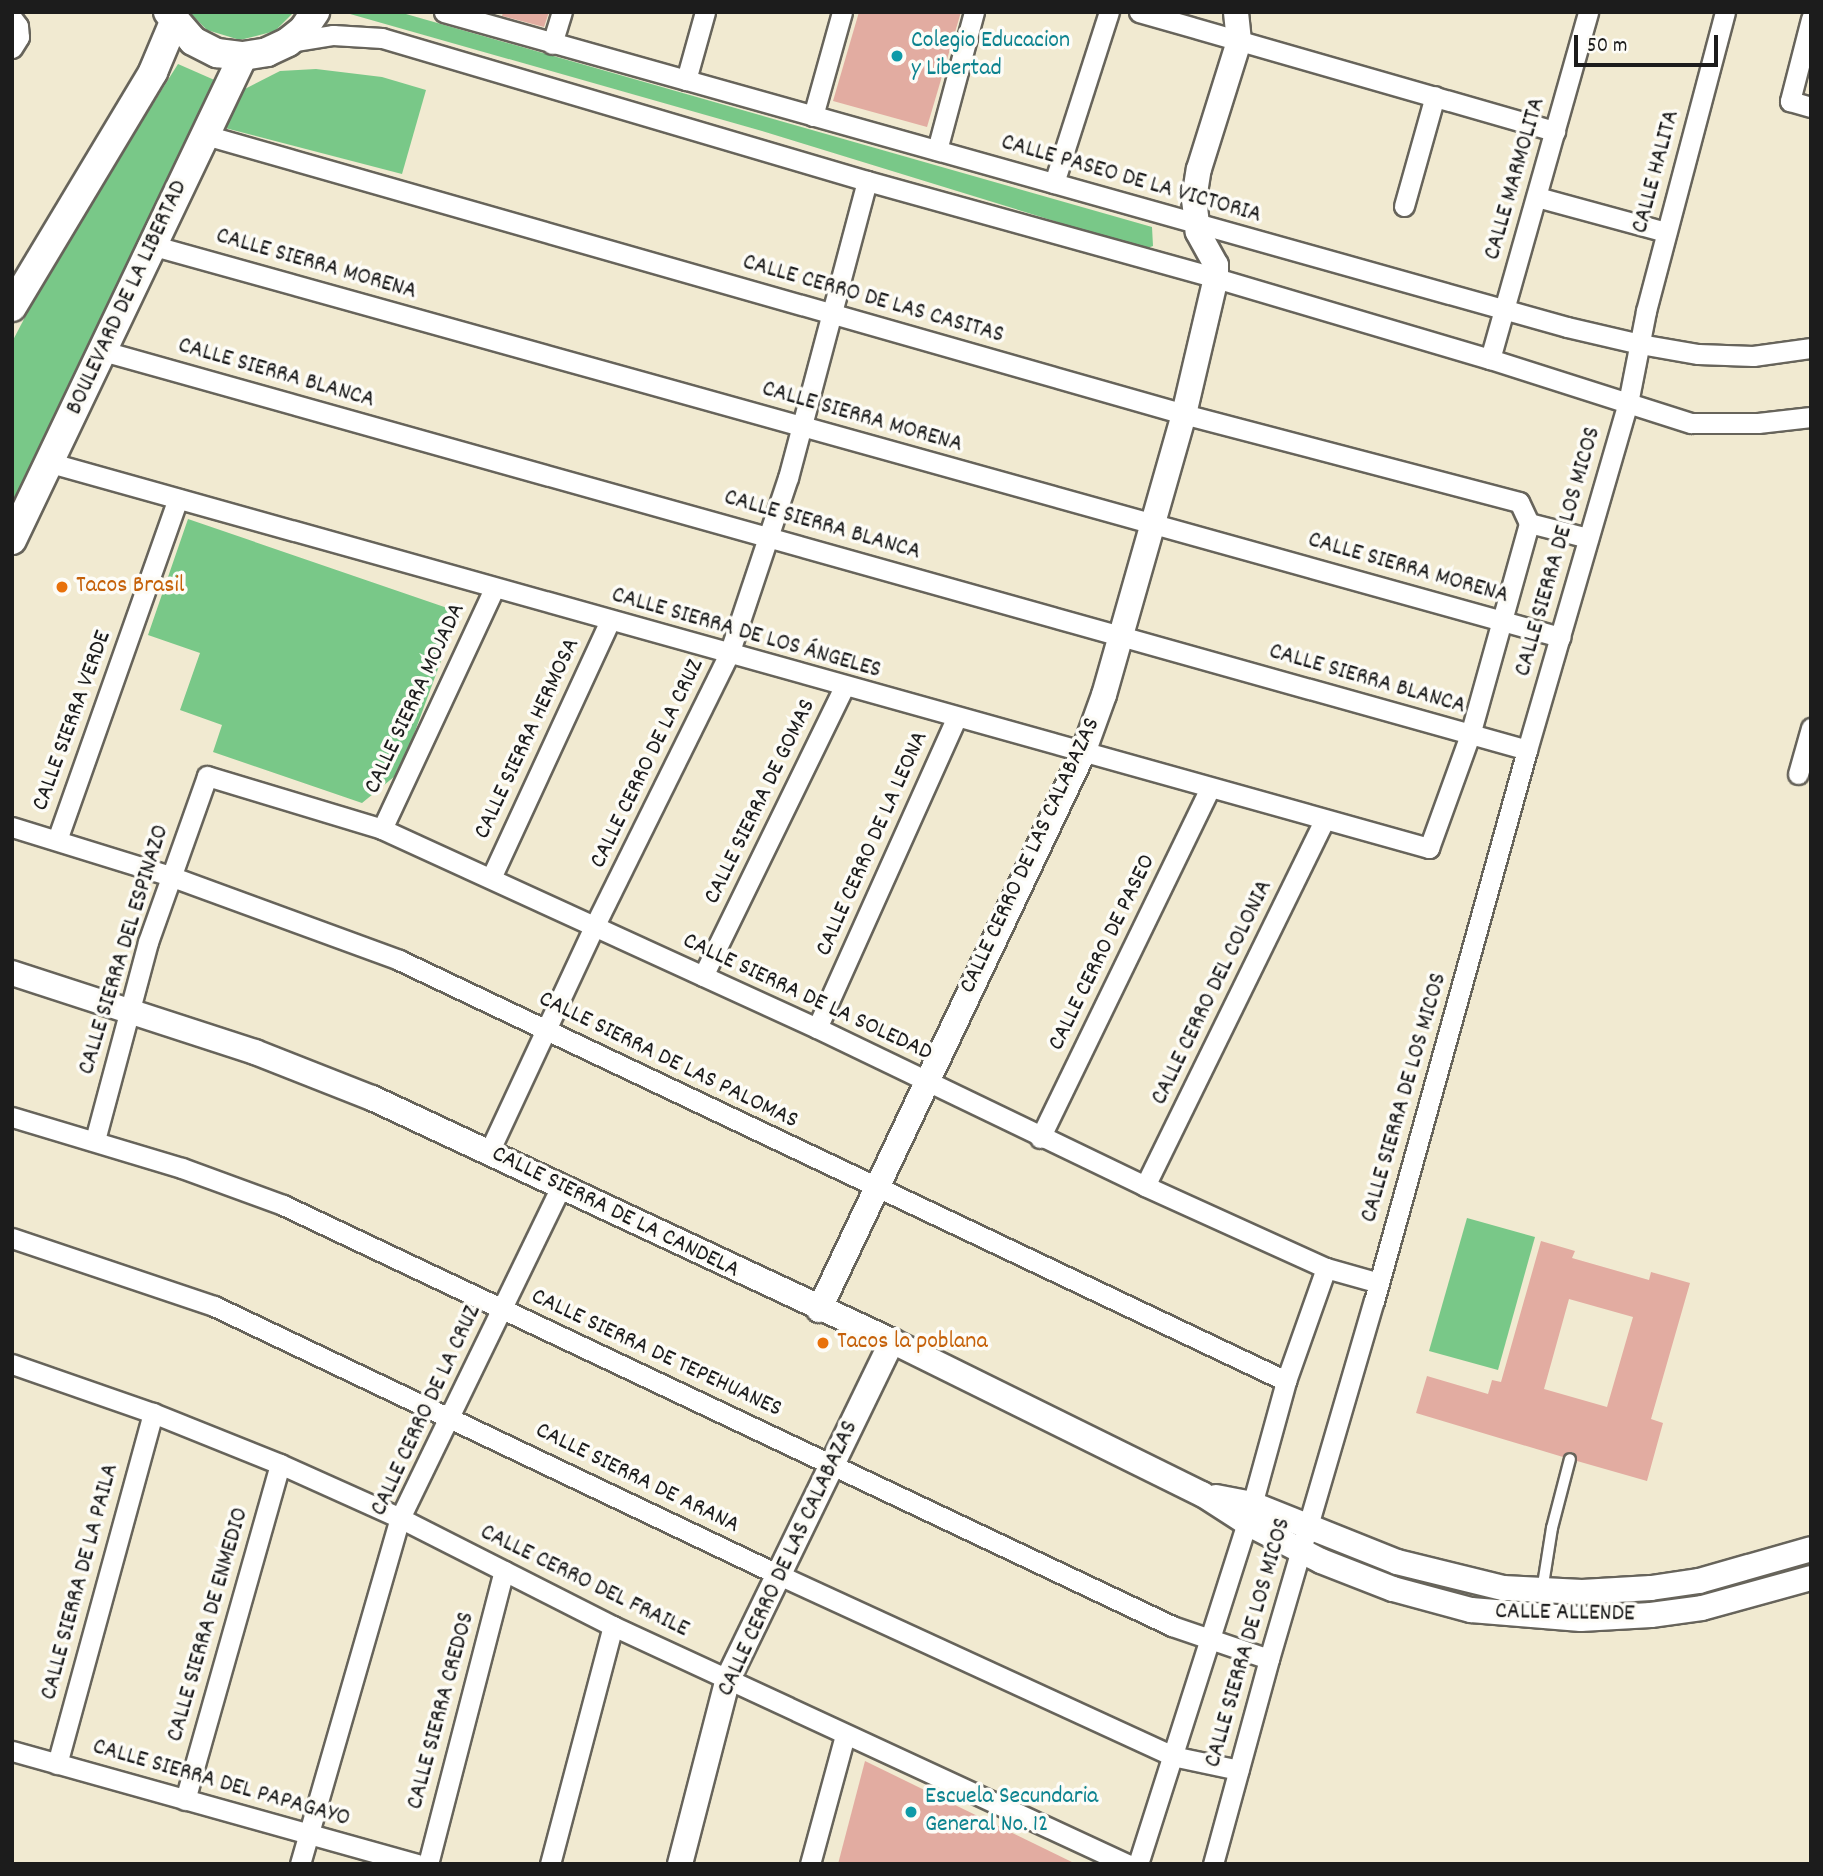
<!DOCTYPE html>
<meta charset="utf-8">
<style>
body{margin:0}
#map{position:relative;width:1823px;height:1876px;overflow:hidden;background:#f1ead1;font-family:Dekko,sans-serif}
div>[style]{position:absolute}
.green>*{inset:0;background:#79c888}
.building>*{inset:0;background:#e2aca1}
.roads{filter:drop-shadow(2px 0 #67645b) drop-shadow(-2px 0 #67645b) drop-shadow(0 2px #67645b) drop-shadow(0 -2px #67645b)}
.service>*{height:10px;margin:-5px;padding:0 5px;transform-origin:5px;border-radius:5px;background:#fff}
.minor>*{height:19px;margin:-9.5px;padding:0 9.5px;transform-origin:9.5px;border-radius:9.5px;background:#fff}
.tertiary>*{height:24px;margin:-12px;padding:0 12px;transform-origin:12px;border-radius:12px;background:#fff}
.secondary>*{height:28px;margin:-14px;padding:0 14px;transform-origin:14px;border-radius:14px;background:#fff}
.dots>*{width:19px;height:19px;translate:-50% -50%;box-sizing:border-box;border:4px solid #fdfcf7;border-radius:50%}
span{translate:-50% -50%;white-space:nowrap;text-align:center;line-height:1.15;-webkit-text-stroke:7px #fdfcf7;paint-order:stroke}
.culture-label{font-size:24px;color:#0d838f}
.left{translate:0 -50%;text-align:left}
.street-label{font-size:24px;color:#1c1c1c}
.food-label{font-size:24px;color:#c56008}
.frame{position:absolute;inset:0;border:14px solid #1c1c1c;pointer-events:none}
.scale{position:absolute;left:1574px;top:35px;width:144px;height:32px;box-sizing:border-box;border:4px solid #1c1c1c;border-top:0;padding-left:9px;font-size:21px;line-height:24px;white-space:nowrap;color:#1c1c1c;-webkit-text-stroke:5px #fdfcf7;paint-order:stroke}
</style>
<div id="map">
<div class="green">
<i style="clip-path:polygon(189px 12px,294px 12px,275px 31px,240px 40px,207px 30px)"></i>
<i style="clip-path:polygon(343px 12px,399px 12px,1152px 227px,1153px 246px,1145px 249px,762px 131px)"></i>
<i style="clip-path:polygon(178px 64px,219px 82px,12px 519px,12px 342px,56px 258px)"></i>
<i style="clip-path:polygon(316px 69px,382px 77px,426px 90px,402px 174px,225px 128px,239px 92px,280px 71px)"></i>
<i style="clip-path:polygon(188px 519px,459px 612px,400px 772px,362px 803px,213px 752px,222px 725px,180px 710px,200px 653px,148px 635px)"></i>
<i style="clip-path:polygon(1467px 1218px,1535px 1237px,1498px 1370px,1429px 1351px)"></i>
</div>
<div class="building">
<i style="clip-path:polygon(503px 12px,549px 12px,544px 27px,502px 16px)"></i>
<i style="clip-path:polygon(859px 12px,961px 12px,927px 127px,833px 101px)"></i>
<i style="clip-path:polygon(evenodd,1541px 1241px,1575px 1251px,1572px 1258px,1649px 1280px,1651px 1272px,1690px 1283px,1651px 1419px,1663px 1423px,1647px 1481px,1577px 1461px,1573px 1452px,1563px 1457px,1416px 1413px,1427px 1376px,1488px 1394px,1492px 1380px,1501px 1382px,1541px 1241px,1569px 1299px,1633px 1317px,1607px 1407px,1544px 1389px,1569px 1299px)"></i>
<i style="clip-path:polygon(865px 1761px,1076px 1864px,838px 1864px)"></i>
</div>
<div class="roads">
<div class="service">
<i style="left:1542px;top:1591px;width:64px;rotate:-81deg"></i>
<i style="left:1552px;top:1528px;width:71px;rotate:-75.4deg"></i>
</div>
<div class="minor">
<i style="left:444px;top:12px;width:1166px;rotate:15.67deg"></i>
<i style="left:1567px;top:327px;width:75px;rotate:13.1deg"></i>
<i style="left:1640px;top:344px;width:59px;rotate:9.8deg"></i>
<i style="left:1698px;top:354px;width:55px;rotate:2.1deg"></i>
<i style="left:1753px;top:356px;width:59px;rotate:-7.9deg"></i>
<i style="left:1139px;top:12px;width:433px;rotate:16deg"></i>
<i style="left:12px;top:18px;width:10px;rotate:53deg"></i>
<i style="left:18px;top:26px;width:11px;rotate:85deg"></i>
<i style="left:19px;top:37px;width:13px;rotate:122deg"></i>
<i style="left:1811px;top:19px;width:85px;rotate:104.4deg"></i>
<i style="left:1790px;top:101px;width:22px;rotate:16deg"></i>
<i style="left:289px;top:42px;width:45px;rotate:-9deg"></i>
<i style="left:333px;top:35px;width:49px;rotate:3.5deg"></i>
<i style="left:382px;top:38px;width:506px;rotate:16.43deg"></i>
<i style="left:867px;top:181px;width:362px;rotate:15.5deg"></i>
<i style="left:1216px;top:278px;width:286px;rotate:16.5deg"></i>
<i style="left:1490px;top:359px;width:211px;rotate:17.7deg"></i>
<i style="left:1691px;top:423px;width:67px"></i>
<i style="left:1758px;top:423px;width:53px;rotate:-6.5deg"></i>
<i style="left:552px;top:44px;width:34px;rotate:-73deg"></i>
<i style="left:686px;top:80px;width:71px;rotate:-74.4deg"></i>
<i style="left:813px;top:116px;width:108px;rotate:-74.4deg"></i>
<i style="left:937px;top:150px;width:143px;rotate:-75deg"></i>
<i style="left:1054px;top:183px;width:180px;rotate:-72.2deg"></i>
<i style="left:1537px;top:197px;width:134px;rotate:15.2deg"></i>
<i style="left:1404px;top:206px;width:114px;rotate:-74.3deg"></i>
<i style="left:151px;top:245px;width:1463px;rotate:15.55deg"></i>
<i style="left:103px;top:351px;width:1479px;rotate:15.65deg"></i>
<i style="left:1490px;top:359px;width:361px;rotate:-74.2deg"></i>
<i style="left:51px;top:463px;width:1431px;rotate:15.61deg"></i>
<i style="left:1429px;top:848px;width:120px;rotate:-70.1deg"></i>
<i style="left:1470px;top:735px;width:220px;rotate:-74.4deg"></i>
<i style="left:1529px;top:523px;width:23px;rotate:-115deg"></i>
<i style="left:1519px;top:502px;width:346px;rotate:-165.3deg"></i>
<i style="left:1184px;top:414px;width:1018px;rotate:-164.09deg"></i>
<i style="left:1529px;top:523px;width:61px;rotate:14.3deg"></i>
<i style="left:1798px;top:774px;width:48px;rotate:-74.2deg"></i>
<i style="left:12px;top:827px;width:165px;rotate:17.2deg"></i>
<i style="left:170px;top:876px;width:244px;rotate:20.1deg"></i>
<i style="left:399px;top:960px;width:982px;rotate:25.39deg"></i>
<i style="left:382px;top:829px;width:265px;rotate:-65deg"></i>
<i style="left:57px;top:840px;width:362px;rotate:-70.5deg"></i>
<i style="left:491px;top:878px;width:283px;rotate:-65.2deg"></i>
<i style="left:703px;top:976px;width:322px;rotate:-64deg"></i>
<i style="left:817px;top:1028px;width:340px;rotate:-65.8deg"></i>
<i style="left:12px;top:1117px;width:177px;rotate:16.7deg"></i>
<i style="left:182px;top:1168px;width:108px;rotate:20.1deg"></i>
<i style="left:283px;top:1205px;width:984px;rotate:25.34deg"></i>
<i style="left:1172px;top:1626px;width:102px;rotate:18.8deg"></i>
<i style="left:1040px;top:1138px;width:389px;rotate:-64.1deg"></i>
<i style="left:95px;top:1140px;width:205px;rotate:-75deg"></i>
<i style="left:148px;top:942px;width:176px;rotate:-70.4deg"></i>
<i style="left:207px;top:776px;width:183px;rotate:16.8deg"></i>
<i style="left:382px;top:829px;width:478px;rotate:24.6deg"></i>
<i style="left:817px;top:1028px;width:364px;rotate:25.7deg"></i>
<i style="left:1145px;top:1186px;width:199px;rotate:24.4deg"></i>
<i style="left:1326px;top:1268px;width:55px;rotate:15.8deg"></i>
<i style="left:489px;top:1152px;width:248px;rotate:-65deg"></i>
<i style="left:594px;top:927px;width:305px;rotate:-63.7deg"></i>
<i style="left:729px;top:654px;width:186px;rotate:-71.5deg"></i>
<i style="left:788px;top:478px;width:307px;rotate:-75.1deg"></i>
<i style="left:1145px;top:1186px;width:407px;rotate:-63.9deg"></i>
<i style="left:12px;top:1238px;width:213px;rotate:18.6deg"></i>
<i style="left:214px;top:1306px;width:624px;rotate:25.46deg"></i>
<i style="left:777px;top:1574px;width:435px;rotate:24.7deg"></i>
<i style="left:1172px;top:1756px;width:68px;rotate:11.8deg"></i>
<i style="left:12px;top:1364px;width:149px;rotate:19.2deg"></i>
<i style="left:153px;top:1413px;width:137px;rotate:21.9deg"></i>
<i style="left:280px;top:1464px;width:132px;rotate:24.2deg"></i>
<i style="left:400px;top:1518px;width:239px;rotate:26.9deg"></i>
<i style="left:613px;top:1626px;width:566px;rotate:24.85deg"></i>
<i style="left:12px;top:1751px;width:420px;rotate:15.6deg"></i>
<i style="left:57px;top:1764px;width:364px;rotate:-74.7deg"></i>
<i style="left:185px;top:1800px;width:349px;rotate:-74.2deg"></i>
<i style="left:300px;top:1864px;width:360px;rotate:-73.9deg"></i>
<i style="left:400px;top:1518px;width:367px;rotate:-64.1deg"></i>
<i style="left:428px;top:1864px;width:303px;rotate:-75.5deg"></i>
<i style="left:550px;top:1864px;width:246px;rotate:-75.2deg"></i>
<i style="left:810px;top:1864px;width:134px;rotate:-74.8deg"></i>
<i style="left:1138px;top:1864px;width:358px;rotate:-72.3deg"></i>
<i style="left:1247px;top:1523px;width:147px;rotate:-74.6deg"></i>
<i style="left:1286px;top:1381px;width:120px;rotate:-70.5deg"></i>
<i style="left:1213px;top:1864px;width:213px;rotate:-74.7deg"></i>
<i style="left:1269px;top:1659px;width:373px;rotate:-73.7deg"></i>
<i style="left:1374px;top:1301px;width:572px;rotate:-74.48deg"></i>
<i style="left:1527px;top:750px;width:361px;rotate:-73.8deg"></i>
<i style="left:1628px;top:403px;width:94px;rotate:-78.9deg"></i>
<i style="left:1646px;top:311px;width:309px;rotate:-75.2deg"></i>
</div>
<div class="tertiary">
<i style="left:12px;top:973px;width:256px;rotate:18deg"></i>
<i style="left:255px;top:1052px;width:126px;rotate:21.5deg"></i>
<i style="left:372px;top:1098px;width:574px;rotate:25.05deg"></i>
<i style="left:892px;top:1341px;width:346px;rotate:26.3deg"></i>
<i style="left:1202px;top:1494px;width:54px;rotate:32.8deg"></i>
<i style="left:1247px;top:1523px;width:83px;rotate:27.2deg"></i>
<i style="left:1321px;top:1561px;width:77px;rotate:21.3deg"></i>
<i style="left:1393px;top:1589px;width:81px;rotate:15.1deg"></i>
<i style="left:1471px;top:1610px;width:110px;rotate:4.7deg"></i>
<i style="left:1581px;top:1619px;width:70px;rotate:-3.3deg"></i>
<i style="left:1651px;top:1615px;width:51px;rotate:-7.8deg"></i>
<i style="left:1702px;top:1608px;width:113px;rotate:-15.4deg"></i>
<i style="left:819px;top:1310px;width:616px;rotate:-64.64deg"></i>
<i style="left:1083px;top:753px;width:62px;rotate:-70.1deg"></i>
<i style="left:1104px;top:695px;width:292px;rotate:-74.1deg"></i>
<i style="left:1184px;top:414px;width:140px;rotate:-76.8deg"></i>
<i style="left:1216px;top:278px;width:13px;rotate:-90deg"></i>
<i style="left:1216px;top:265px;width:38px;rotate:-119deg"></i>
<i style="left:1198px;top:232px;width:33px;rotate:-97deg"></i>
<i style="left:1194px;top:199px;width:30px;rotate:-81deg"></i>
<i style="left:1199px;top:169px;width:134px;rotate:-72.6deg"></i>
<i style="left:1239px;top:41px;width:29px;rotate:-96deg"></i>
<i style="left:1216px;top:1497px;width:37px;rotate:11deg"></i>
<i style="left:1252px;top:1504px;width:156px;rotate:21.8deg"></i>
<i style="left:1397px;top:1562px;width:109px;rotate:13.8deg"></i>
<i style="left:1503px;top:1588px;width:79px;rotate:2.9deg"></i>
<i style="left:1582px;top:1592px;width:69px;rotate:-3.3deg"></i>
<i style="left:1651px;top:1588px;width:49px;rotate:-8.3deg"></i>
<i style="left:1699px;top:1581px;width:116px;rotate:-15.9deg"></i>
<i style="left:680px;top:1864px;width:191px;rotate:-75.5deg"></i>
<i style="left:728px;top:1679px;width:376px;rotate:-64.1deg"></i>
</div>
<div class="secondary">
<i style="left:168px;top:12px;width:38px;rotate:49deg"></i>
<i style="left:193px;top:41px;width:27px;rotate:27deg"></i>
<i style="left:217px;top:53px;width:26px;rotate:7deg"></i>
<i style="left:243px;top:56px;width:24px;rotate:-9deg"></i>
<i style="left:267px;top:52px;width:23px;rotate:-25deg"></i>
<i style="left:288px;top:42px;width:19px;rotate:-39deg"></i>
<i style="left:303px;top:30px;width:22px;rotate:-56deg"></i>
<i style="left:12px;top:307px;width:274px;rotate:-59deg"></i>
<i style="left:153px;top:72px;width:54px;rotate:-67.2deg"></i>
<i style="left:12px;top:540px;width:536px;rotate:-64.49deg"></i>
</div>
</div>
<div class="dots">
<i style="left:897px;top:56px;background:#0f9aa8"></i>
<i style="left:62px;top:587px;background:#e8710a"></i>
<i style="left:823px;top:1343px;background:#e8710a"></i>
<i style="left:911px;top:1812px;background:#0f9aa8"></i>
</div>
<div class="culture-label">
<span class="left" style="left:911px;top:56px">Colegio Educacion<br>y Libertad</span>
<span class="left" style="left:925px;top:1812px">Escuela Secundaria<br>General No. 12</span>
</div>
<div class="street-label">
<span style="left:1657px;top:172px;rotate:-75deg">CALLE HALITA</span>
<span style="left:1516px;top:179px;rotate:-74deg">CALLE MARMOLITA</span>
<span style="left:1131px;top:180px;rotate:16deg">CALLE PASEO DE LA VICTORIA</span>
<span style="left:316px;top:265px;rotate:16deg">CALLE SIERRA MORENA</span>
<span style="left:128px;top:298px;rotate:-65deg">BOULEVARD DE LA LIBERTAD</span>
<span style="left:873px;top:300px;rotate:16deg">CALLE CERRO DE LAS CASITAS</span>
<span style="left:276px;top:374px;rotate:16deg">CALLE SIERRA BLANCA</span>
<span style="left:862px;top:418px;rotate:16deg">CALLE SIERRA MORENA</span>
<span style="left:822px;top:526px;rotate:16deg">CALLE SIERRA BLANCA</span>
<span style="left:1559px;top:552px;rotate:-74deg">CALLE SIERRA DE LOS MICOS</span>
<span style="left:1408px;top:569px;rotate:16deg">CALLE SIERRA MORENA</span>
<span style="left:746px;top:634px;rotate:16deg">CALLE SIERRA DE LOS ÁNGELES</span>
<span style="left:1367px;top:680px;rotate:16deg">CALLE SIERRA BLANCA</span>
<span style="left:416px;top:699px;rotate:-65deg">CALLE SIERRA MOJADA</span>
<span style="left:73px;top:721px;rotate:-70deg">CALLE SIERRA VERDE</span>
<span style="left:528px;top:739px;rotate:-65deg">CALLE SIERRA HERMOSA</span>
<span style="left:648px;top:764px;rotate:-64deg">CALLE CERRO DE LA CRUZ</span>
<span style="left:761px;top:802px;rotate:-64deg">CALLE SIERRA DE GOMAS</span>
<span style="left:873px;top:844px;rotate:-66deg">CALLE CERRO DE LA LEONA</span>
<span style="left:1031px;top:856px;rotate:-65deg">CALLE CERRO DE LAS CALABAZAS</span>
<span style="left:125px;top:950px;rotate:-73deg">CALLE SIERRA DEL ESPINAZO</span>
<span style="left:1103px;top:953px;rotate:-64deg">CALLE CERRO DE PASEO</span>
<span style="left:1213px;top:993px;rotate:-64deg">CALLE CERRO DEL COLONIA</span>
<span style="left:807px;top:998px;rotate:25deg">CALLE SIERRA DE LA SOLEDAD</span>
<span style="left:668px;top:1061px;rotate:26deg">CALLE SIERRA DE LAS PALOMAS</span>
<span style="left:1405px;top:1098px;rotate:-74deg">CALLE SIERRA DE LOS MICOS</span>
<span style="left:615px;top:1213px;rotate:26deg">CALLE SIERRA DE LA CANDELA</span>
<span style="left:656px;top:1354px;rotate:25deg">CALLE SIERRA DE TEPEHUANES</span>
<span style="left:427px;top:1411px;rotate:-65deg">CALLE CERRO DE LA CRUZ</span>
<span style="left:637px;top:1479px;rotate:26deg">CALLE SIERRA DE ARANA</span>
<span style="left:789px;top:1559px;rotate:-65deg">CALLE CERRO DE LAS CALABAZAS</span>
<span style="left:81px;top:1582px;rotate:-75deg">CALLE SIERRA DE LA PAILA</span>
<span style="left:584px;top:1582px;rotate:26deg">CALLE CERRO DEL FRAILE</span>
<span style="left:1565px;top:1614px;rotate:1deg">CALLE ALLENDE</span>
<span style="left:209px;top:1625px;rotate:-74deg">CALLE SIERRA DE ENMEDIO</span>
<span style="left:1249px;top:1643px;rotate:-74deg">CALLE SIERRA DE LOS MICOS</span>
<span style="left:442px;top:1711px;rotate:-75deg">CALLE SIERRA CREDOS</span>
<span style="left:221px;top:1784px;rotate:16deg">CALLE SIERRA DEL PAPAGAYO</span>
</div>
<div class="food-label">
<span class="left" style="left:76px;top:587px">Tacos Brasil</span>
<span class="left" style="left:837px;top:1343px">Tacos la poblana</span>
</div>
<div class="frame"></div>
<div class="scale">50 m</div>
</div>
